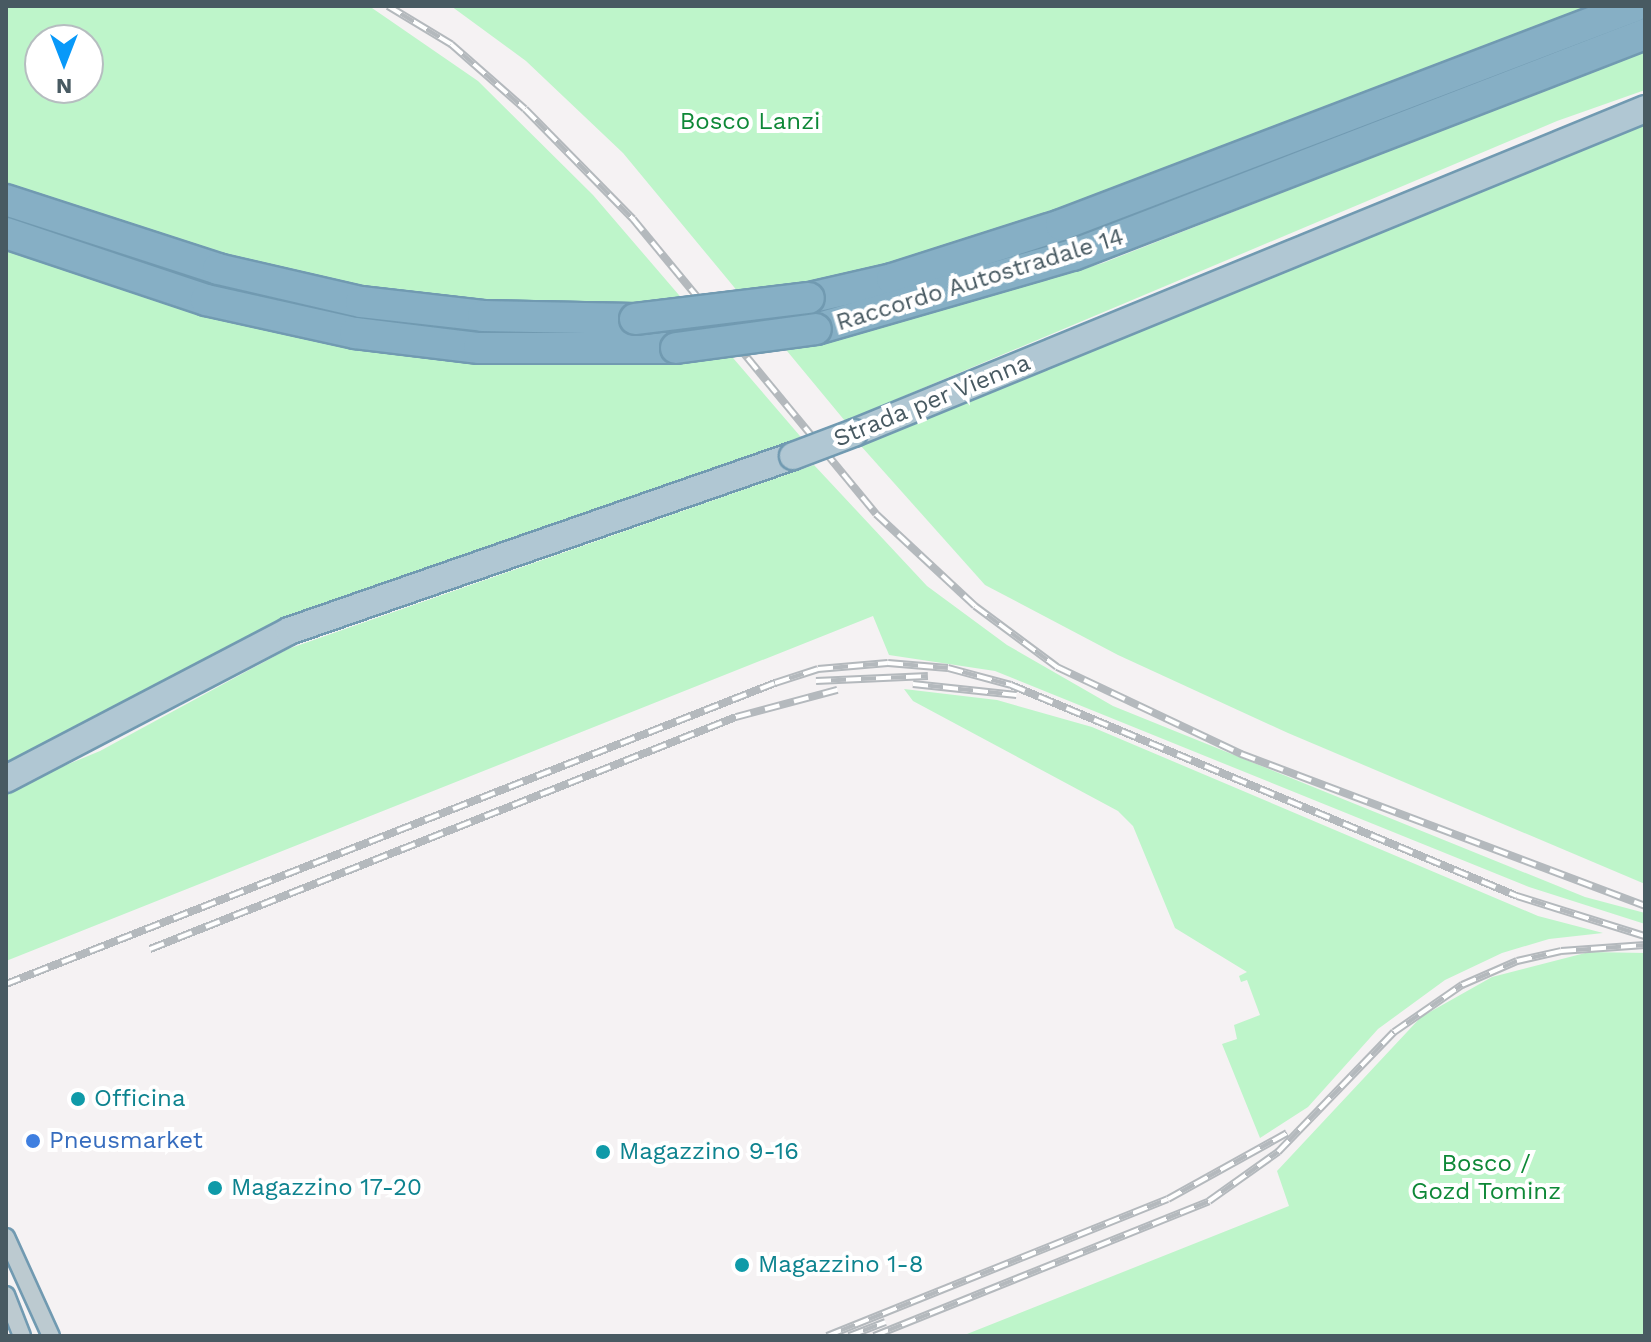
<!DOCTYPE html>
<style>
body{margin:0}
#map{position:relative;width:1651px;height:1342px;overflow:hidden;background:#f5f2f3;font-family:"Work Sans",sans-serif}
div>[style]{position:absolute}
.green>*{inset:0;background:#bef5ca}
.roads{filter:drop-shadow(2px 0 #719ab1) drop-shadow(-2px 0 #719ab1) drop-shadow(0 2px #719ab1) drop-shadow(0 -2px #719ab1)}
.minor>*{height:16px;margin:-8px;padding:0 8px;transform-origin:8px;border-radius:8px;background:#bccad0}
.primary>*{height:26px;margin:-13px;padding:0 13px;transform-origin:13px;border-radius:13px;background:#b0c7d3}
.motorway>*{height:30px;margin:-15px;padding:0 15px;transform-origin:15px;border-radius:15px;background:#86afc5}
.rail>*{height:8px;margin-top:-4px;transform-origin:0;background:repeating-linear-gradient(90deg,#fff 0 15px,#b4b9bd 0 30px);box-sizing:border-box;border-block:2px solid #b4b9bd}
.bridges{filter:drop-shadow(2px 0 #719ab1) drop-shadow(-2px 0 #719ab1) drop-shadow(0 2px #719ab1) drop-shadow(0 -2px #719ab1)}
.primary-bridge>*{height:26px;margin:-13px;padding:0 13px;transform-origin:13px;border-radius:13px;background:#b0c7d3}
.motorway-bridge>*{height:30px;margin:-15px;padding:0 15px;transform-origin:15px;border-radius:15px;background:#86afc5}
.dots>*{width:22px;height:22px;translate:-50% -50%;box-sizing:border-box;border:4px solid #fff;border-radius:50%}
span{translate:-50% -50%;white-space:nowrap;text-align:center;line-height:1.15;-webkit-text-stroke:8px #fff;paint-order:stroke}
.park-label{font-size:24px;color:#0e8837}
.street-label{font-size:24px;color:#485a62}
.culture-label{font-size:24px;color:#0d838f}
.left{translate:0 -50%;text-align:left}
.shop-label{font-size:24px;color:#366cbe}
.frame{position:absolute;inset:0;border:8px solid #485a62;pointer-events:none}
.north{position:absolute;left:24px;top:24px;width:80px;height:80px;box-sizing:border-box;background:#fff;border:2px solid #b6bdc0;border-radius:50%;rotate:180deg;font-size:22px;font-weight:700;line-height:32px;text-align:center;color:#485a62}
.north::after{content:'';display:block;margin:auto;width:28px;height:36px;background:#0899f9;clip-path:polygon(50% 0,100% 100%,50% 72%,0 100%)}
</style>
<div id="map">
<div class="green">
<i style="clip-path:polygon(evenodd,6px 6px,372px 8px,478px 81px,593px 195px,806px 443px,296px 613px,6px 763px,6px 6px,40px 40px,88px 40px,88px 88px,40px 88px,40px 40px)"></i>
<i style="clip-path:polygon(451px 6px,1588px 6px,1169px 169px,920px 257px,807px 283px,821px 344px,1103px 263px,1645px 50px,1645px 90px,1557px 121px,845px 421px,623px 153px,526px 61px)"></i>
<i style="clip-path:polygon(1645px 121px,1645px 884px,1288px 733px,1118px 655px,985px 585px,861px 446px)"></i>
<i style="clip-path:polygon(814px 465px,927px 586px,1007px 645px,1113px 706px,1585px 897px,1645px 913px,1645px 924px,1529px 887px,995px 671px,889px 655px,873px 616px,6px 961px,6px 790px,100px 751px,288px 649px)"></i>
<i style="clip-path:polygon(904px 689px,997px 700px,1092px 727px,1538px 916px,1603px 933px,1549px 939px,1502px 953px,1445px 980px,1378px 1029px,1308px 1107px,1260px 1138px,1222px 1044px,1237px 1039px,1234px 1025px,1260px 1015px,1247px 980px,1241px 982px,1239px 976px,1247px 972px,1175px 928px,1133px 826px,1118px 811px,913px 701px)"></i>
<i style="clip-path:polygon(1589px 952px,1645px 953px,1645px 1336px,962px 1336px,1289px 1206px,1277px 1171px,1421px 1017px,1492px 977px)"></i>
</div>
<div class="roads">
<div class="minor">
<i style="left:6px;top:1237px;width:109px;rotate:65.6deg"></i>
<i style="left:6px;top:1295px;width:44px;rotate:68.7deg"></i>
</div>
<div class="primary">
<i style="left:854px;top:433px;width:855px;rotate:-22.27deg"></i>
<i style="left:6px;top:779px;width:319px;rotate:-27.6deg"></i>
<i style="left:289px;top:631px;width:534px;rotate:-19.15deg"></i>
</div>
<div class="motorway">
<i style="left:6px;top:200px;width:223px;rotate:18deg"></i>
<i style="left:218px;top:269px;width:147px;rotate:13deg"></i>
<i style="left:361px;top:302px;width:123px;rotate:6.5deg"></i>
<i style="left:483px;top:316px;width:152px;rotate:1.1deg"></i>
<i style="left:6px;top:233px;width:211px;rotate:18.5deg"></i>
<i style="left:206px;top:300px;width:153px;rotate:12.5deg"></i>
<i style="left:355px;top:333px;width:125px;rotate:6.9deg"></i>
<i style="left:479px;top:348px;width:197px"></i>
<i style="left:809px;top:298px;width:85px;rotate:-12.9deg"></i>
<i style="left:892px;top:279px;width:177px;rotate:-17.7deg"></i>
<i style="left:1061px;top:225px;width:614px;rotate:-20.88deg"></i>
<i style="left:816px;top:329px;width:267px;rotate:-16.1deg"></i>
<i style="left:1073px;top:255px;width:613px;rotate:-21.12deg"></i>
</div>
</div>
<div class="rail">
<i style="left:388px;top:6px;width:74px;rotate:31.1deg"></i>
<i style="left:451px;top:44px;width:98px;rotate:41.3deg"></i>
<i style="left:525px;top:109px;width:154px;rotate:45.5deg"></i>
<i style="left:633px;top:219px;width:382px;rotate:50.5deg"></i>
<i style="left:876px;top:514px;width:135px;rotate:42.9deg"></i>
<i style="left:975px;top:606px;width:102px;rotate:36.6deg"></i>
<i style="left:1057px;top:667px;width:204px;rotate:25.3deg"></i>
<i style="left:1241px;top:754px;width:432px;rotate:20.6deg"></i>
<i style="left:816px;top:681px;width:112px;rotate:-2.6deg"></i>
<i style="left:913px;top:684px;width:104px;rotate:6.1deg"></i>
<i style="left:150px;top:949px;width:630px;rotate:-21.6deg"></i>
<i style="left:736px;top:717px;width:105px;rotate:-15deg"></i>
<i style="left:6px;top:984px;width:826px;rotate:-21.38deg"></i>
<i style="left:775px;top:683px;width:45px;rotate:-18deg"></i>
<i style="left:818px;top:669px;width:70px;rotate:-4.9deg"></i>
<i style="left:888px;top:663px;width:60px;rotate:4.8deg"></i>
<i style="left:948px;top:668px;width:65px;rotate:15.1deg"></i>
<i style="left:1011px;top:685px;width:548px;rotate:22.64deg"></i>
<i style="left:1517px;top:896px;width:134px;rotate:17.4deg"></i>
<i style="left:827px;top:1336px;width:367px;rotate:-21.9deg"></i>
<i style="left:1168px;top:1199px;width:136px;rotate:-29deg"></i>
<i style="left:849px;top:1336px;width:39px;rotate:-21deg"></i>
<i style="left:874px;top:1336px;width:361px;rotate:-21.9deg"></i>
<i style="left:1209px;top:1201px;width:85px;rotate:-35.4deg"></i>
<i style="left:1278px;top:1152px;width:167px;rotate:-46deg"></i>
<i style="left:1394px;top:1032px;width:83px;rotate:-34.7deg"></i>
<i style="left:1462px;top:985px;width:60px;rotate:-23.6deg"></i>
<i style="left:1517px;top:961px;width:45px;rotate:-12.8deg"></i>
<i style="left:1561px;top:951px;width:84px;rotate:-4.1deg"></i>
</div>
<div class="bridges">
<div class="primary-bridge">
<i style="left:793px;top:456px;width:65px;rotate:-20.7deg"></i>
</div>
<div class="motorway-bridge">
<i style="left:635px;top:319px;width:175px;rotate:-6.9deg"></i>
<i style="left:676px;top:348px;width:141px;rotate:-7.7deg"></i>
</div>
</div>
<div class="dots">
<i style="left:78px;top:1099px;background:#0f9aa8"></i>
<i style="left:33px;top:1141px;background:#3f7fe0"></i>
<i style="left:603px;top:1152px;background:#0f9aa8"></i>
<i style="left:215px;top:1188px;background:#0f9aa8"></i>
<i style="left:742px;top:1265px;background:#0f9aa8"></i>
</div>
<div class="park-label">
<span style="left:750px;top:122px">Bosco Lanzi</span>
<span style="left:1486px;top:1178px">Bosco /<br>Gozd Tominz</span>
</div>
<div class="street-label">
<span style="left:980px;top:280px;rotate:-17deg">Raccordo Autostradale 14</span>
<span style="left:932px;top:401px;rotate:-22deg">Strada per Vienna</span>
</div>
<div class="culture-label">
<span class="left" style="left:94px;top:1099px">Officina</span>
<span class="left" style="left:619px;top:1152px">Magazzino 9-16</span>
<span class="left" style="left:231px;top:1188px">Magazzino 17-20</span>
<span class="left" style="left:758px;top:1265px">Magazzino 1-8</span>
</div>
<div class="shop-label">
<span class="left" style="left:49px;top:1141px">Pneusmarket</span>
</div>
<div class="frame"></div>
<div class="north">N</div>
</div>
